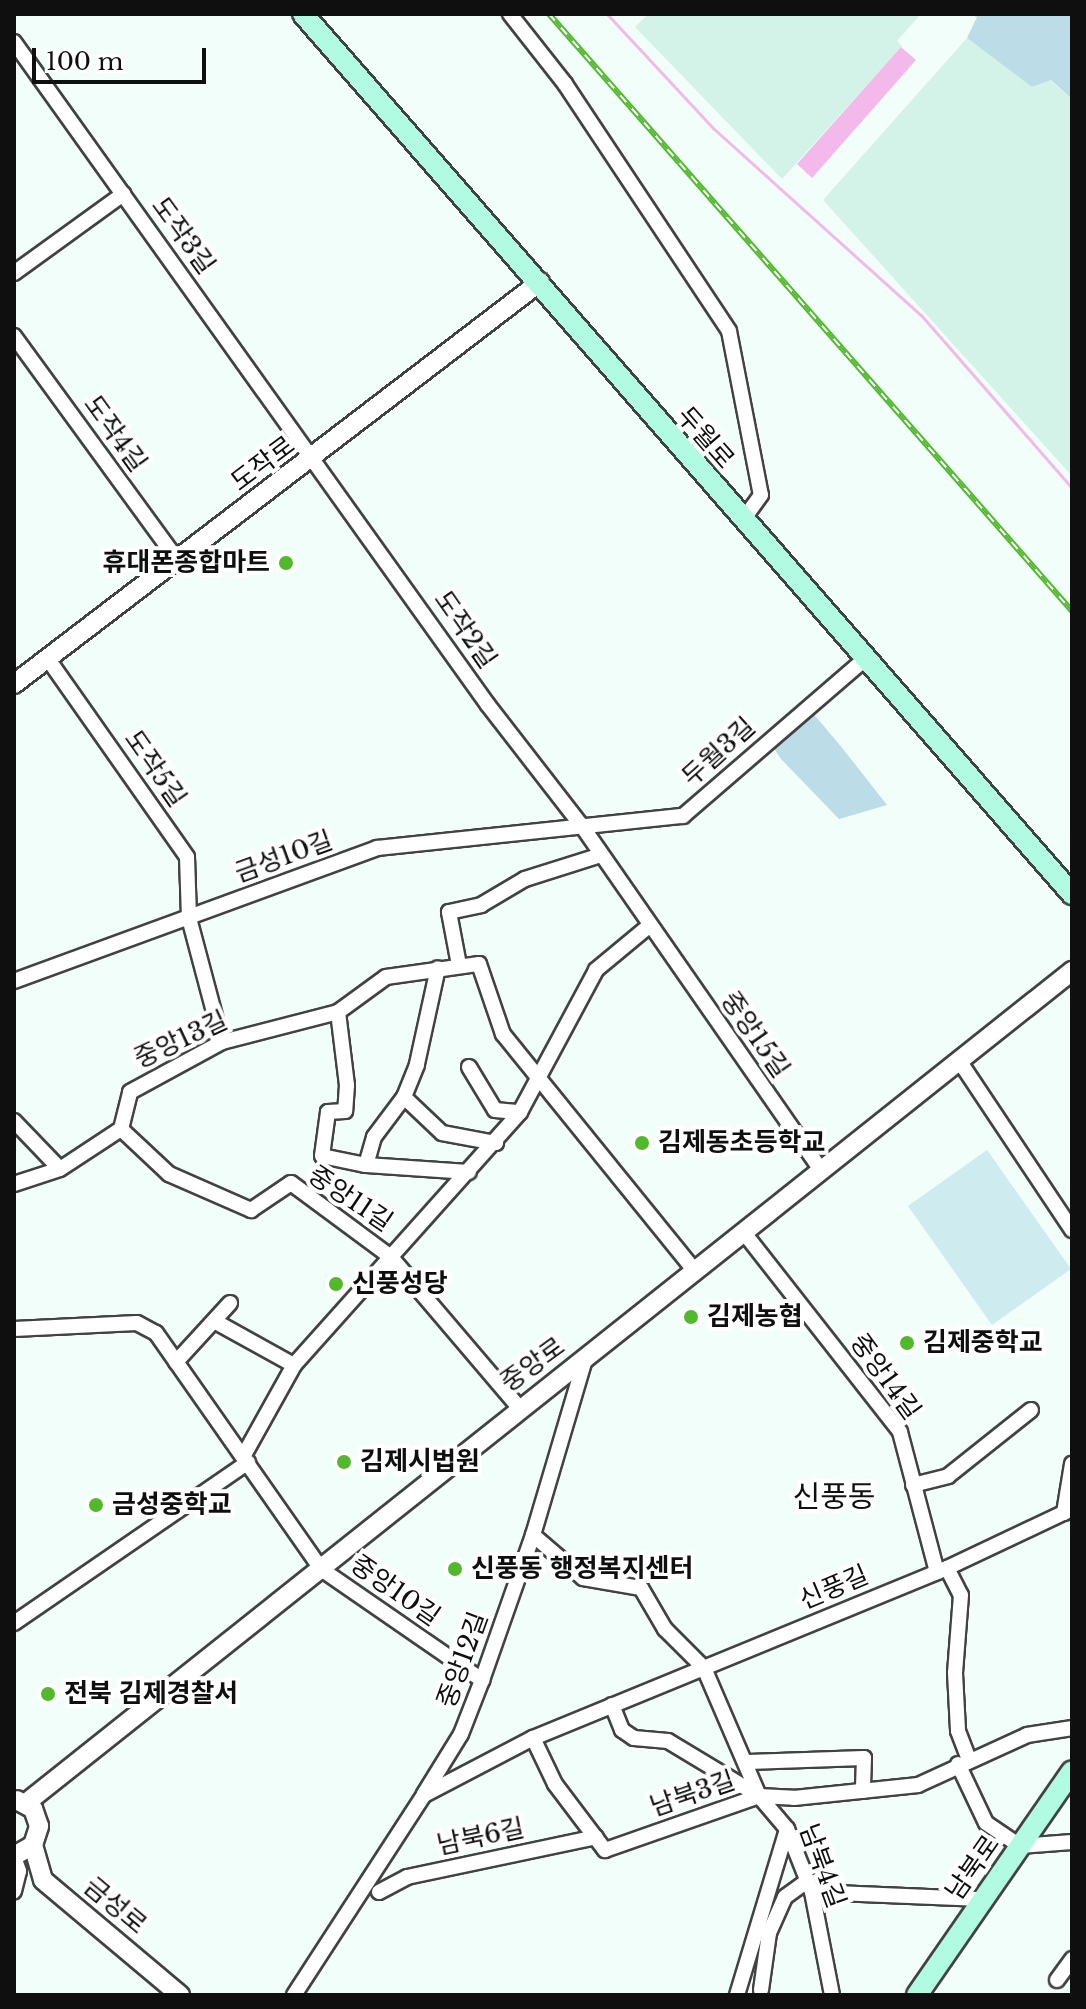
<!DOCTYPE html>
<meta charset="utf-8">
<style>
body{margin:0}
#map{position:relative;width:1086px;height:2009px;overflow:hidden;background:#f2fef9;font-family:"Libre Baskerville","Noto Sans KR",serif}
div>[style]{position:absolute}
.farmland>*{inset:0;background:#d3f3e9}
.green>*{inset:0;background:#bcdce8}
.pitch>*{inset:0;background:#ceebef}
.water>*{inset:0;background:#f3b9ea}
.stream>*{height:3px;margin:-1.5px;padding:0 1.5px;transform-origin:1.5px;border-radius:1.5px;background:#f3b9ea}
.roads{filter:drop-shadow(2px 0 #424242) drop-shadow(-2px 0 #424242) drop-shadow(0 2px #424242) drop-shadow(0 -2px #424242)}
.minor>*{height:14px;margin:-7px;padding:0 7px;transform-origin:7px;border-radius:7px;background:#fff}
.tertiary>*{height:18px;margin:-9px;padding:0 9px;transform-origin:9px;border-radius:9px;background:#fff}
.secondary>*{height:20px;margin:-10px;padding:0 10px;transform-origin:10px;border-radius:10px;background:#b0fbe2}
.rail>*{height:6px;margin-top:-3px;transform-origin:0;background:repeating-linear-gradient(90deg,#fff 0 9px,#52b92d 0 18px);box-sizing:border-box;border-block:2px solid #52b92d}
.dots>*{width:22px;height:22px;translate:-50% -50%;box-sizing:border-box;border:4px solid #fff;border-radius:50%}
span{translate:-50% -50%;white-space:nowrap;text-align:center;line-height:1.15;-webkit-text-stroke:8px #fff;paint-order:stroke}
.street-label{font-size:26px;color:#0f0f0f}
.poi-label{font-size:26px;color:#0f0f0f;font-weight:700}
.right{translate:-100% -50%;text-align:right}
.left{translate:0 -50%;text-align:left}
.quarter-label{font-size:30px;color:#0f0f0f}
.frame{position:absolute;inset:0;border:16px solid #0f0f0f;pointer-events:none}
.scale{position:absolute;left:32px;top:48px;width:174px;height:36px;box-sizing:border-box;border:4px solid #0f0f0f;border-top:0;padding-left:10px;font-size:24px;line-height:28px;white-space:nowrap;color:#0f0f0f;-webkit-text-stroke:6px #fff;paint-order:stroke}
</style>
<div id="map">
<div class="farmland">
<i style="clip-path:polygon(648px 14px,921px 14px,897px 41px,902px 46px,782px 179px,635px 27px)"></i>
<i style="clip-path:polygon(967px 38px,1032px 87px,1050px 80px,1072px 99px,1072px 476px,823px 200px)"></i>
</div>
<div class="green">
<i style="clip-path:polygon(969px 14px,1072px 14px,1072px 99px,1051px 80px,1032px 87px,967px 38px,977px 17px)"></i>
<i style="clip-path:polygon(812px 712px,843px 749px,887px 805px,839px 819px,781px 759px,773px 747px)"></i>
</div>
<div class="pitch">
<i style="clip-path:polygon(987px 1150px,1071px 1269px,992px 1325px,908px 1206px)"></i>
</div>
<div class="water">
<i style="clip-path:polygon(901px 47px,916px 60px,812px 178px,797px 164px)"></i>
</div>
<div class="stream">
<i style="left:607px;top:14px;width:156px;rotate:47.1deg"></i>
<i style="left:713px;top:128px;width:280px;rotate:42deg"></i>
<i style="left:921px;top:315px;width:230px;rotate:48.9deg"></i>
</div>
<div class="roads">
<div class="minor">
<i style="left:510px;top:14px;width:89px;rotate:51.8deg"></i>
<i style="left:565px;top:84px;width:296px;rotate:56.4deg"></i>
<i style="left:729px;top:331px;width:167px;rotate:79deg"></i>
<i style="left:761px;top:495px;width:31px;rotate:126deg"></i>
<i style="left:14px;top:42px;width:815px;rotate:54.44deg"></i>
<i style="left:488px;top:705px;width:153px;rotate:52.2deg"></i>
<i style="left:582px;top:826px;width:420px;rotate:55.2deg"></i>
<i style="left:14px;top:273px;width:135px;rotate:-35.9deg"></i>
<i style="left:14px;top:336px;width:278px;rotate:53.9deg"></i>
<i style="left:48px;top:659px;width:242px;rotate:54.9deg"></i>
<i style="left:187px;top:857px;width:61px;rotate:88.1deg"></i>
<i style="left:189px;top:918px;width:128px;rotate:75.1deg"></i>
<i style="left:459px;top:965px;width:54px;rotate:-100.7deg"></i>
<i style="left:449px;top:912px;width:33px;rotate:-12deg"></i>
<i style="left:481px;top:905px;width:51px;rotate:-30.6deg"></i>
<i style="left:525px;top:879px;width:80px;rotate:-17.5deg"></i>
<i style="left:14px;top:981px;width:387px;rotate:-20.1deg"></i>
<i style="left:377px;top:848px;width:308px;rotate:-6deg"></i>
<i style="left:683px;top:816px;width:240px;rotate:-40.8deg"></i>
<i style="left:338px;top:1012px;width:74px;rotate:83deg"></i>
<i style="left:347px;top:1085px;width:26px;rotate:94deg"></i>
<i style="left:345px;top:1111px;width:17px;rotate:177deg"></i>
<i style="left:328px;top:1112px;width:44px;rotate:97.8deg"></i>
<i style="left:322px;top:1156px;width:45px;rotate:11.6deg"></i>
<i style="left:366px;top:1165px;width:103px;rotate:3.9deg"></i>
<i style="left:960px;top:1062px;width:202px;rotate:56.3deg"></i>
<i style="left:469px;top:1067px;width:50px;rotate:58.8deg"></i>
<i style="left:495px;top:1110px;width:25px;rotate:5deg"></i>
<i style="left:404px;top:1097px;width:52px;rotate:43.5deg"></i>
<i style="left:442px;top:1133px;width:55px;rotate:10.5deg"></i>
<i style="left:14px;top:1121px;width:66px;rotate:46.2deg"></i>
<i style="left:121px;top:1129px;width:38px;rotate:-76deg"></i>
<i style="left:130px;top:1092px;width:105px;rotate:-28.5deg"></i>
<i style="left:222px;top:1042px;width:120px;rotate:-14.5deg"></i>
<i style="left:338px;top:1012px;width:59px;rotate:-36.1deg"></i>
<i style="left:386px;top:977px;width:94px;rotate:-8deg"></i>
<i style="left:479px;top:964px;width:74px;rotate:71.1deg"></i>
<i style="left:503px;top:1034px;width:306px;rotate:51deg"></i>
<i style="left:121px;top:1129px;width:66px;rotate:43.2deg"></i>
<i style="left:169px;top:1174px;width:90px;rotate:23.7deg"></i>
<i style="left:251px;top:1210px;width:48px;rotate:-34deg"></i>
<i style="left:291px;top:1183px;width:124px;rotate:36.5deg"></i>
<i style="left:391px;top:1257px;width:196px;rotate:49.6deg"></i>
<i style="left:366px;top:1165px;width:29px;rotate:-74deg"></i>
<i style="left:374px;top:1137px;width:50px;rotate:-53.1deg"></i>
<i style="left:404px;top:1097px;width:35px;rotate:-68deg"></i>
<i style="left:417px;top:1064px;width:98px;rotate:-77.7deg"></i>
<i style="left:14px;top:1184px;width:48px;rotate:-18.1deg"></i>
<i style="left:60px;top:1169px;width:73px;rotate:-33.3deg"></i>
<i style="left:745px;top:1234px;width:251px;rotate:51.9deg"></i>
<i style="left:900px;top:1432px;width:145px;rotate:75.2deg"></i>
<i style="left:216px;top:1322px;width:89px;rotate:28.9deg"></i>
<i style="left:14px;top:1329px;width:123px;rotate:-2.8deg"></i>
<i style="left:137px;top:1323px;width:21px;rotate:28deg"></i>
<i style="left:156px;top:1333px;width:288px;rotate:55deg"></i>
<i style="left:321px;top:1569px;width:196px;rotate:34.6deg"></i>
<i style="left:176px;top:1362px;width:80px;rotate:-47.5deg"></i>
<i style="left:244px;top:1455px;width:103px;rotate:-60.9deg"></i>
<i style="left:294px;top:1365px;width:339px;rotate:-48.2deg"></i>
<i style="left:520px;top:1112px;width:161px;rotate:-61.8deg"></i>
<i style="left:596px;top:970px;width:69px;rotate:-39.7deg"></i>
<i style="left:913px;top:1485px;width:36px;rotate:-14deg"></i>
<i style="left:948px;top:1476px;width:106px;rotate:-38.5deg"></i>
<i style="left:1064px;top:1513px;width:50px;rotate:-80.7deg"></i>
<i style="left:533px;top:1535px;width:66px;rotate:40.7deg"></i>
<i style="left:583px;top:1578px;width:59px;rotate:9.8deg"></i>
<i style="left:641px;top:1588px;width:48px;rotate:59.7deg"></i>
<i style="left:665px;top:1629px;width:55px;rotate:45deg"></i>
<i style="left:704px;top:1668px;width:139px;rotate:66.7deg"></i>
<i style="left:759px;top:1796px;width:43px;rotate:49.7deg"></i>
<i style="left:787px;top:1829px;width:68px;rotate:68.4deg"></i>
<i style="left:812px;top:1892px;width:105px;rotate:79deg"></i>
<i style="left:947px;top:1568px;width:30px;rotate:63deg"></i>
<i style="left:961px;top:1595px;width:78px;rotate:94.4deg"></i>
<i style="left:955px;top:1673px;width:58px;rotate:87deg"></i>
<i style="left:958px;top:1731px;width:30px;rotate:69deg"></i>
<i style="left:14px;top:1623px;width:284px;rotate:-34.5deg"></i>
<i style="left:612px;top:1705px;width:27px;rotate:68deg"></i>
<i style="left:622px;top:1730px;width:14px;rotate:34deg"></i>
<i style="left:634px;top:1738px;width:34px;rotate:5deg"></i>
<i style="left:668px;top:1741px;width:106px;rotate:31.1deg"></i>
<i style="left:533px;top:1738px;width:51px;rotate:64.4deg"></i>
<i style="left:555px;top:1784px;width:83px;rotate:52.9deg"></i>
<i style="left:605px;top:1850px;width:163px;rotate:-19.3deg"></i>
<i style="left:759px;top:1796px;width:35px;rotate:3deg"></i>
<i style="left:794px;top:1798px;width:125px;rotate:-6deg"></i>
<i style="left:918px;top:1785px;width:120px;rotate:-24.6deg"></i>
<i style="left:1027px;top:1735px;width:46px;rotate:-8.8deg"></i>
<i style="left:748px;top:1762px;width:116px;rotate:-2deg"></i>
<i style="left:864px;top:1758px;width:33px;rotate:92deg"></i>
<i style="left:958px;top:1764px;width:65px;rotate:64.6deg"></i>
<i style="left:986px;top:1823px;width:41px;rotate:34.1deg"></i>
<i style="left:1020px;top:1846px;width:52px;rotate:-4.4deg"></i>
<i style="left:424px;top:1794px;width:70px;rotate:-58.3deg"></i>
<i style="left:461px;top:1734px;width:58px;rotate:-68.7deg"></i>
<i style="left:482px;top:1680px;width:154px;rotate:-70.6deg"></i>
<i style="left:533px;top:1535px;width:184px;rotate:-73.5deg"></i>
<i style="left:14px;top:1857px;width:15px;rotate:70deg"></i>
<i style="left:19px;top:1871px;width:21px;rotate:104deg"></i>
<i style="left:379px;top:1892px;width:32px;rotate:-28deg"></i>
<i style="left:407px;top:1877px;width:193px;rotate:-11.9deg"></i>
<i style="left:812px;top:1892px;width:170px;rotate:2.4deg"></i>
<i style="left:1057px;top:1980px;width:26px;rotate:-54deg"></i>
<i style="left:761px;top:1990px;width:58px;rotate:-82deg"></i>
<i style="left:769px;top:1933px;width:39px;rotate:-66deg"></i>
<i style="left:785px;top:1897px;width:27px;rotate:-36deg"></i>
<i style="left:294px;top:1995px;width:239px;rotate:-57deg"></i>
<i style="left:424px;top:1795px;width:123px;rotate:-27.6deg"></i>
<i style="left:533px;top:1738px;width:448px;rotate:-22.3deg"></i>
<i style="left:947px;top:1568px;width:138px;rotate:-25.3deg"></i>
<i style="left:737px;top:1995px;width:173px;rotate:-73.2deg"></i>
</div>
<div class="tertiary">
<i style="left:14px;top:684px;width:662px;rotate:-37.39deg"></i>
<i style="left:26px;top:1803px;width:1337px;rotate:-38.5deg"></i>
<i style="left:33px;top:1845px;width:36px;rotate:74deg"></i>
<i style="left:43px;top:1880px;width:179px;rotate:40deg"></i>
<i style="left:14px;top:1856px;width:22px;rotate:-30deg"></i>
<i style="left:33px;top:1845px;width:20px;rotate:-72deg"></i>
<i style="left:39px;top:1826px;width:18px;rotate:-109deg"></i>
<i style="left:33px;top:1809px;width:18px;rotate:-151deg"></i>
</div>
<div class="secondary">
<i style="left:303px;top:14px;width:1169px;rotate:48.85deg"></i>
<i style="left:917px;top:1995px;width:272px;rotate:-55.3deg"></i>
</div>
</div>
<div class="rail">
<i style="left:549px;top:14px;width:794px;rotate:48.78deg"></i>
</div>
<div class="dots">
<i style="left:286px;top:563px;background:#52b92d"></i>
<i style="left:642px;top:1143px;background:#52b92d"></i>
<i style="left:336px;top:1284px;background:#52b92d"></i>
<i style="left:691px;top:1317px;background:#52b92d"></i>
<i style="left:907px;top:1343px;background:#52b92d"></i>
<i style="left:344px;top:1462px;background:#52b92d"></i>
<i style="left:96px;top:1505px;background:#52b92d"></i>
<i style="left:455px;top:1569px;background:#52b92d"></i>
<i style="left:48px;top:1694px;background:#52b92d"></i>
</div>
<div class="street-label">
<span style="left:183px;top:236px;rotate:54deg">도작3길</span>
<span style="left:115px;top:434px;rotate:54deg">도작4길</span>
<span style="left:705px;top:438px;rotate:49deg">두월로</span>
<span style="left:263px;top:464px;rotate:-37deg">도작로</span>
<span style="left:465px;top:630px;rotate:55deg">도작2길</span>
<span style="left:719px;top:752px;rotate:-42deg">두월3길</span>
<span style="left:155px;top:769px;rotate:55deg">도작5길</span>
<span style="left:284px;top:857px;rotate:-20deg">금성10길</span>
<span style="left:755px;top:1035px;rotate:55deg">중앙15길</span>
<span style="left:181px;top:1040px;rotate:-25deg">중앙13길</span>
<span style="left:350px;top:1199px;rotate:34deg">중앙11길</span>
<span style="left:533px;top:1365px;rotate:-36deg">중앙로</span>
<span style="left:885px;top:1377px;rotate:54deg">중앙14길</span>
<span style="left:834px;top:1588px;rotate:-23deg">신풍길</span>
<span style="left:395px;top:1591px;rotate:35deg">중앙10길</span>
<span style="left:463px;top:1660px;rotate:-70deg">중앙12길</span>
<span style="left:693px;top:1794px;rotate:-19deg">남북3길</span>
<span style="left:481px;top:1837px;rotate:-12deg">남북6길</span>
<span style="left:822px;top:1866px;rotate:70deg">남북4길</span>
<span style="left:973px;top:1868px;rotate:-55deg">남북로</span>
<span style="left:115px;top:1906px;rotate:40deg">금성로</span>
</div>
<div class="poi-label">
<span class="right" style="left:270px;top:563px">휴대폰종합마트</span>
<span class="left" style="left:658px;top:1143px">김제동초등학교</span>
<span class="left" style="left:352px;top:1284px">신풍성당</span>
<span class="left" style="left:707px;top:1317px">김제농협</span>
<span class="left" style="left:923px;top:1343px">김제중학교</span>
<span class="left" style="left:360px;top:1462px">김제시법원</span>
<span class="left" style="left:112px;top:1505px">금성중학교</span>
<span class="left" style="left:471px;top:1569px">신풍동 행정복지센터</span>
<span class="left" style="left:64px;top:1694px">전북 김제경찰서</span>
</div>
<div class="quarter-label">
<span style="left:834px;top:1497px">신풍동</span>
</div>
<div class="frame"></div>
<div class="scale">100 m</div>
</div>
